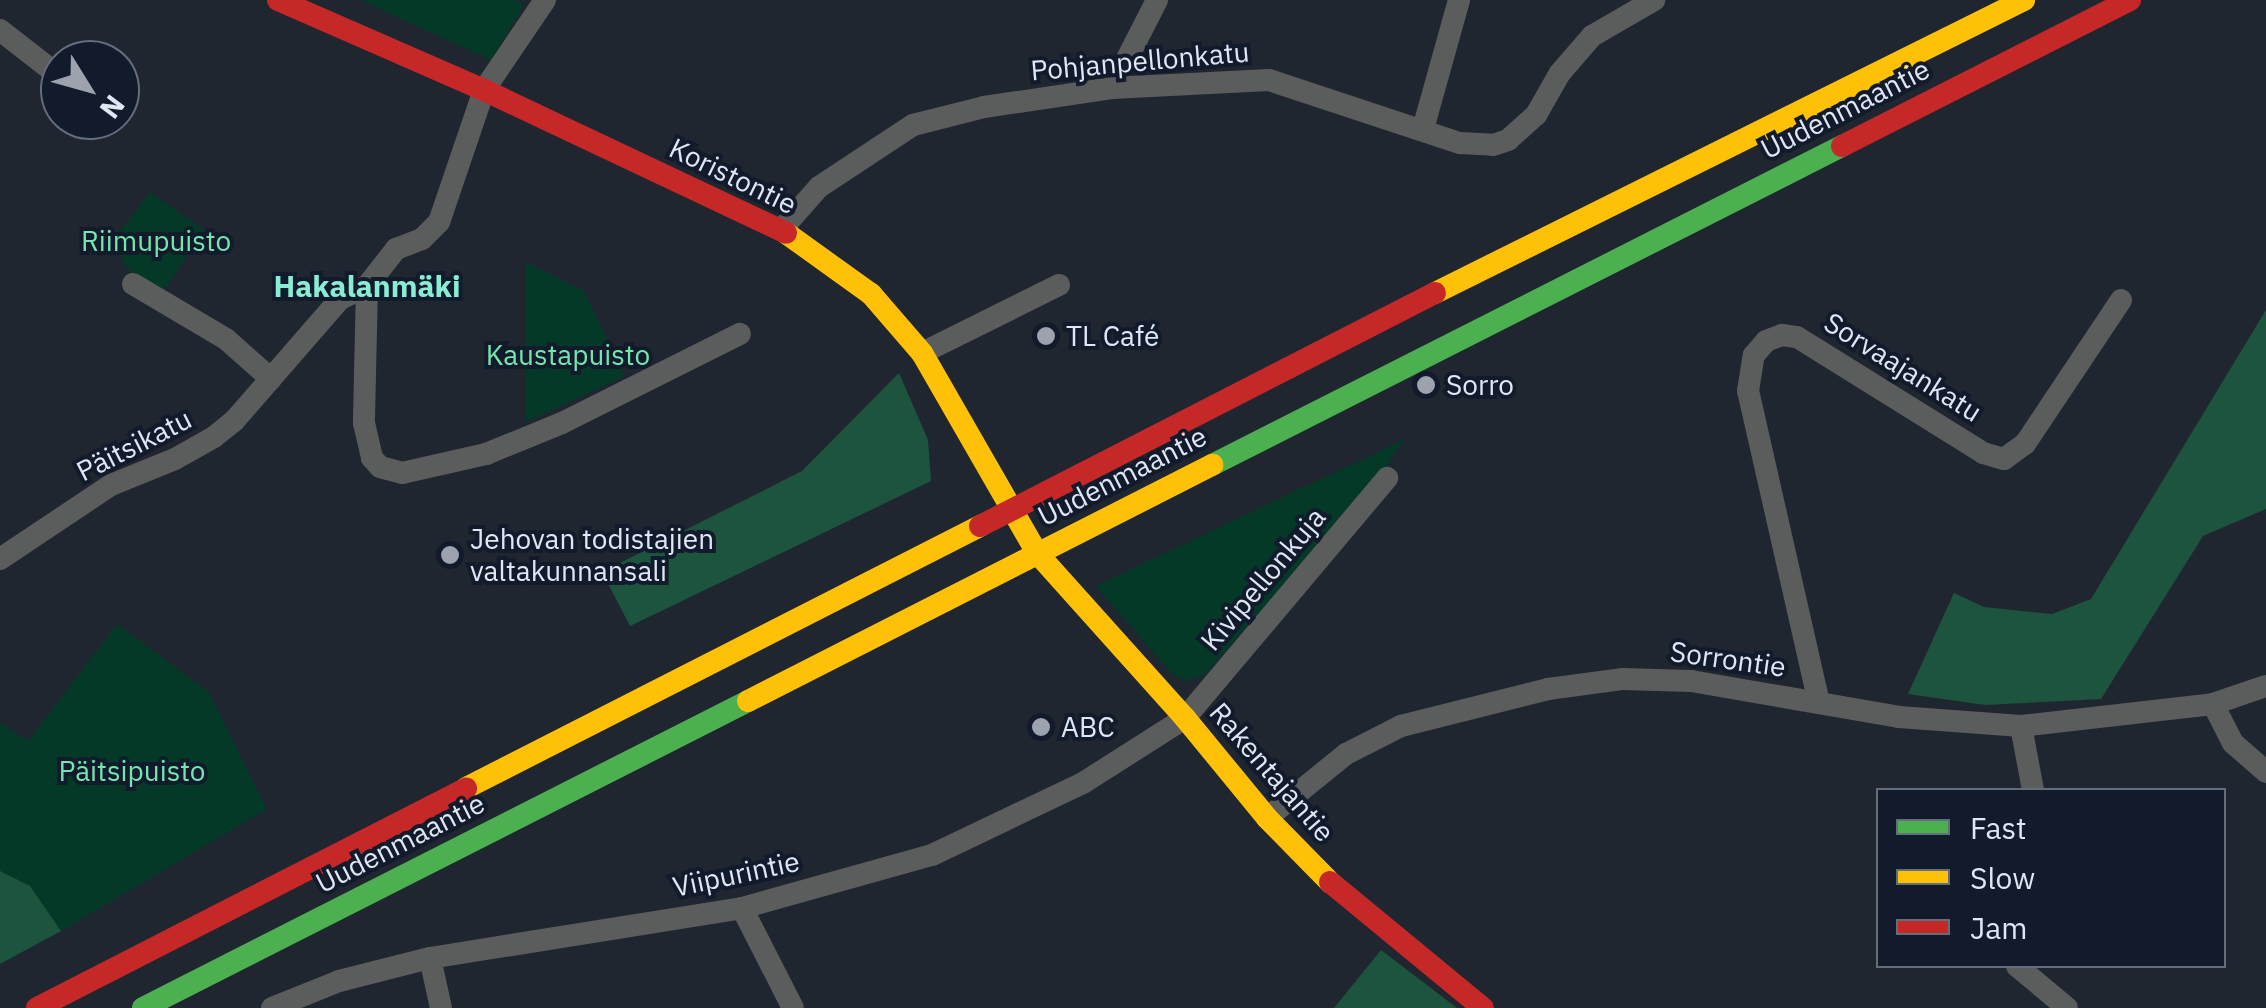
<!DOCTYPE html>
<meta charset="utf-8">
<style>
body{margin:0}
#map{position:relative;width:2266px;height:1008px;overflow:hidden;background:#202630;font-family:"IBM Plex Sans",sans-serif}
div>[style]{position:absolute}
.green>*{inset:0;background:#043927}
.forest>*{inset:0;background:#1c543d}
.street>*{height:22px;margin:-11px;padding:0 11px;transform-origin:11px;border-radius:11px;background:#5b5c5c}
.fast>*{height:22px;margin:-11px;padding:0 11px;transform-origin:11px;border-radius:11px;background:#4caf50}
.slow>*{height:22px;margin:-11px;padding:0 11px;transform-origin:11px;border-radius:11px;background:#ffc107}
.jam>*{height:22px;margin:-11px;padding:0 11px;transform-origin:11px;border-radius:11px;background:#c62828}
.dots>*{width:28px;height:28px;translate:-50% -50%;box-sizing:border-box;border:5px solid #111b2c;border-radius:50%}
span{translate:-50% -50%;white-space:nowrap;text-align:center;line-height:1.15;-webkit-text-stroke:8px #111b2c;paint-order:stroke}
.street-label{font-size:28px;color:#dfe7f3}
.park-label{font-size:28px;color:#74e5af}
.poi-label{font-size:28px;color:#dfe7f3}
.left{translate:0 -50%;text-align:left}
.neighbourhood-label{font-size:30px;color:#8aecd2;font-weight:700}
.legend{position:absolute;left:1876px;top:788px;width:350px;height:180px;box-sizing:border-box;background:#111b2c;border:2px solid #636d7c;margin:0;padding:12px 18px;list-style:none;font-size:30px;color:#dfe7f3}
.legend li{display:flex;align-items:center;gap:20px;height:50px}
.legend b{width:50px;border:2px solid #636d7c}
.north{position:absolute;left:40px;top:40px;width:100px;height:100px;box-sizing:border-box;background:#111b2c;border:2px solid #636d7c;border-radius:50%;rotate:127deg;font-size:28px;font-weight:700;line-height:40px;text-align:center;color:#dfe7f3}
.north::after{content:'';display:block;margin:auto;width:35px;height:45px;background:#9ca3af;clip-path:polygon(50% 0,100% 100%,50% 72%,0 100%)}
</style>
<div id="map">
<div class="green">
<i style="clip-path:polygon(360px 0,515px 0,524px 5px,491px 60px)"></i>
<i style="clip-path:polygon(150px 192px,204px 230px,162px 294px,123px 264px,118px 234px)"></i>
<i style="clip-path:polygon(526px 262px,584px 291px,625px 376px,526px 422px)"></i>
<i style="clip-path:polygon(1405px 439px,1373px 484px,1205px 674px,1186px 681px,1173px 675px,1096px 586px)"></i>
<i style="clip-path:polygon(117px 624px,209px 692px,267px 809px,61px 931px,30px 886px,0 871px,0 722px,28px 741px)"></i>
</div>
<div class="forest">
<i style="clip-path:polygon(2266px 310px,2266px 509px,2203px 536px,2101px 699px,1985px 705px,1908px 694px,1954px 593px,1984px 607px,2052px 614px,2091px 599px)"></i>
<i style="clip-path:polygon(899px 373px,928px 440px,931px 481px,630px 626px,602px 572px,802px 471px)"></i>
<i style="clip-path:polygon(0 871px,30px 886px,61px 931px,0 964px)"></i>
<i style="clip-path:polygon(1381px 950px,1457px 1008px,1334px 1008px)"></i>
</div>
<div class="street">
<i style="left:545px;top:0;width:109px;rotate:124.1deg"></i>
<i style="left:484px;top:90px;width:139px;rotate:108.8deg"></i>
<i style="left:439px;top:222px;width:24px;rotate:135deg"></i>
<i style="left:422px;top:239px;width:28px;rotate:159deg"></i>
<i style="left:396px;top:249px;width:47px;rotate:128.1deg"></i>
<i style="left:367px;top:286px;width:137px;rotate:91.3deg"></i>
<i style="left:364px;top:423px;width:36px;rotate:77deg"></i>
<i style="left:372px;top:458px;width:12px;rotate:48deg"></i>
<i style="left:380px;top:467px;width:23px;rotate:15deg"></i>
<i style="left:402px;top:473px;width:86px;rotate:-12.7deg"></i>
<i style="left:486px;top:454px;width:82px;rotate:-22.2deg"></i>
<i style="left:562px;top:423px;width:199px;rotate:-26.6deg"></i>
<i style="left:0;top:30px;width:68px;rotate:37.9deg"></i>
<i style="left:1112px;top:88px;width:99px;rotate:-62.9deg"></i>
<i style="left:1423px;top:129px;width:134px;rotate:-74.4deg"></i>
<i style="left:781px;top:230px;width:57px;rotate:-48.5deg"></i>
<i style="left:819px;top:187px;width:113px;rotate:-33.4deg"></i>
<i style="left:913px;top:125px;width:73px;rotate:-14.2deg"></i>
<i style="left:984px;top:107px;width:129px;rotate:-8.4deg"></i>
<i style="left:1112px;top:88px;width:157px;rotate:-2.9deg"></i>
<i style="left:1269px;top:80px;width:201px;rotate:18.3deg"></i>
<i style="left:1460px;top:143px;width:33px;rotate:3deg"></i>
<i style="left:1493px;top:145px;width:16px;rotate:-18deg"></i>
<i style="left:1508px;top:140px;width:38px;rotate:-42deg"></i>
<i style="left:1536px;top:115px;width:48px;rotate:-60.3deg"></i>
<i style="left:1560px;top:73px;width:49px;rotate:-49.1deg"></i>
<i style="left:1592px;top:36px;width:72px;rotate:-30.1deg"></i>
<i style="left:133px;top:284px;width:108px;rotate:30.6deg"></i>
<i style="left:226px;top:339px;width:60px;rotate:41.6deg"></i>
<i style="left:922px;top:353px;width:153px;rotate:-26.4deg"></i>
<i style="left:0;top:559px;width:133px;rotate:-33.7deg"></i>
<i style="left:111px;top:485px;width:69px;rotate:-22.1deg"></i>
<i style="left:175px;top:459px;width:45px;rotate:-29.4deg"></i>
<i style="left:214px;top:437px;width:26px;rotate:-39deg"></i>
<i style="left:234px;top:421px;width:162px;rotate:-49deg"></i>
<i style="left:340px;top:299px;width:30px;rotate:-26deg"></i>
<i style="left:1819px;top:703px;width:320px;rotate:-102.8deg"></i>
<i style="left:1748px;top:391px;width:36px;rotate:-81deg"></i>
<i style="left:1754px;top:355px;width:18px;rotate:-49deg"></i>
<i style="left:1766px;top:341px;width:17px;rotate:-21deg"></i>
<i style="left:1782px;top:335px;width:15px;rotate:8deg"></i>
<i style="left:1797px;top:337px;width:219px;rotate:31.9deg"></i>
<i style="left:1983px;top:453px;width:22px;rotate:16deg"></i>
<i style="left:2004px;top:459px;width:26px;rotate:-36deg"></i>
<i style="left:2025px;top:444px;width:173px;rotate:-56.3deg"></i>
<i style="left:2213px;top:704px;width:44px;rotate:62.9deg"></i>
<i style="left:2233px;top:743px;width:44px;rotate:41.3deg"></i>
<i style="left:2021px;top:726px;width:65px;rotate:79.4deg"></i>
<i style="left:1267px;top:818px;width:102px;rotate:-39deg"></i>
<i style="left:1346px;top:754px;width:62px;rotate:-27deg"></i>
<i style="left:1401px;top:726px;width:152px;rotate:-14.1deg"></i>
<i style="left:1548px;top:689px;width:76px;rotate:-7.6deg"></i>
<i style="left:1623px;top:679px;width:68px;rotate:1.7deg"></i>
<i style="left:1691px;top:681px;width:211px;rotate:9.8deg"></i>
<i style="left:1899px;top:717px;width:122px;rotate:4.2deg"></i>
<i style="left:2021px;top:726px;width:193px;rotate:-6.5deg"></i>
<i style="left:2213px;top:704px;width:56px;rotate:-18.8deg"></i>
<i style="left:742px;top:908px;width:112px;rotate:63deg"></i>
<i style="left:430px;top:958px;width:51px;rotate:77.6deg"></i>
<i style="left:2017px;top:966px;width:65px;rotate:40deg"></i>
<i style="left:272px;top:1008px;width:72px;rotate:-21.9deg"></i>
<i style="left:339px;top:981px;width:94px;rotate:-14.2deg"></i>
<i style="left:430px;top:958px;width:316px;rotate:-9.1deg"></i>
<i style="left:742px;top:908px;width:197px;rotate:-15.6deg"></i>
<i style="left:932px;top:855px;width:167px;rotate:-25.5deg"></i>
<i style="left:1083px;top:783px;width:121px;rotate:-32.5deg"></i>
<i style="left:1185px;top:718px;width:314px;rotate:-49.9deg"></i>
</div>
<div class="fast">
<i style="left:1212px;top:465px;width:706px;rotate:-26.86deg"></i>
<i style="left:143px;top:1008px;width:678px;rotate:-26.9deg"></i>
</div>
<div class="slow">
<i style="left:786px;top:233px;width:105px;rotate:35.7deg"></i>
<i style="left:871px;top:294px;width:78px;rotate:49.2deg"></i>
<i style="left:922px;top:353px;width:231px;rotate:60.1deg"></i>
<i style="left:1037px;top:553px;width:222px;rotate:48.1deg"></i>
<i style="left:1185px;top:718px;width:129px;rotate:50.6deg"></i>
<i style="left:1267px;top:818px;width:90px;rotate:45.5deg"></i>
<i style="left:1435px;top:293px;width:658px;rotate:-26.45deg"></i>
<i style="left:748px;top:701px;width:521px;rotate:-26.96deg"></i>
<i style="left:466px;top:788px;width:577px;rotate:-27.01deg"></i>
</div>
<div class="jam">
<i style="left:278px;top:0;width:225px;rotate:23.6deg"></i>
<i style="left:484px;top:90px;width:334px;rotate:25.3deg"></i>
<i style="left:1842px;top:146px;width:323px;rotate:-26.9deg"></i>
<i style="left:980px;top:526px;width:511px;rotate:-27.12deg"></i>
<i style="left:1330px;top:882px;width:198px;rotate:39.5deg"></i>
<i style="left:37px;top:1008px;width:482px;rotate:-27.1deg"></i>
</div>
<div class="dots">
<i style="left:1046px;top:336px;background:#9ca3af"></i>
<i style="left:1426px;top:385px;background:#9ca3af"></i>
<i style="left:450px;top:555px;background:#9ca3af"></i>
<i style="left:1041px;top:727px;background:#9ca3af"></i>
</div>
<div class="street-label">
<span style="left:1140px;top:61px;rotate:-5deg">Pohjanpellonkatu</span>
<span style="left:1845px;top:109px;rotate:-27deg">Uudenmaantie</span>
<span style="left:733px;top:176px;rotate:26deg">Koristontie</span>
<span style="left:1903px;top:367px;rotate:32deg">Sorvaajankatu</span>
<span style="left:134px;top:445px;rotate:-27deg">Päitsikatu</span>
<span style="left:1122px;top:476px;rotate:-27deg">Uudenmaantie</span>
<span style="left:1263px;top:579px;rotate:-50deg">Kivipellonkuja</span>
<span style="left:1728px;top:659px;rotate:8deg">Sorrontie</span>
<span style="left:1272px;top:772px;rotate:49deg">Rakentajantie</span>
<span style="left:400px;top:843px;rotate:-27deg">Uudenmaantie</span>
<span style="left:736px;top:874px;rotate:-12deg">Viipurintie</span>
</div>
<div class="park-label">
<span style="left:156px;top:241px">Riimupuisto</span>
<span style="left:568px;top:355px">Kaustapuisto</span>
<span style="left:132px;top:771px">Päitsipuisto</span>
</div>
<div class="poi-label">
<span class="left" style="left:1066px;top:336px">TL Café</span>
<span class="left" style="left:1446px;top:385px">Sorro</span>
<span class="left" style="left:470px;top:555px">Jehovan todistajien<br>valtakunnansali</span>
<span class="left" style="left:1061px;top:727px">ABC</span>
</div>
<div class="neighbourhood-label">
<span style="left:367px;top:286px">Hakalanmäki</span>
</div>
<ul class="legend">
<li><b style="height:12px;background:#4caf50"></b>Fast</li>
<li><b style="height:12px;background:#ffc107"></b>Slow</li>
<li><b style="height:12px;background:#c62828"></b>Jam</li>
</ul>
<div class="north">N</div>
</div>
